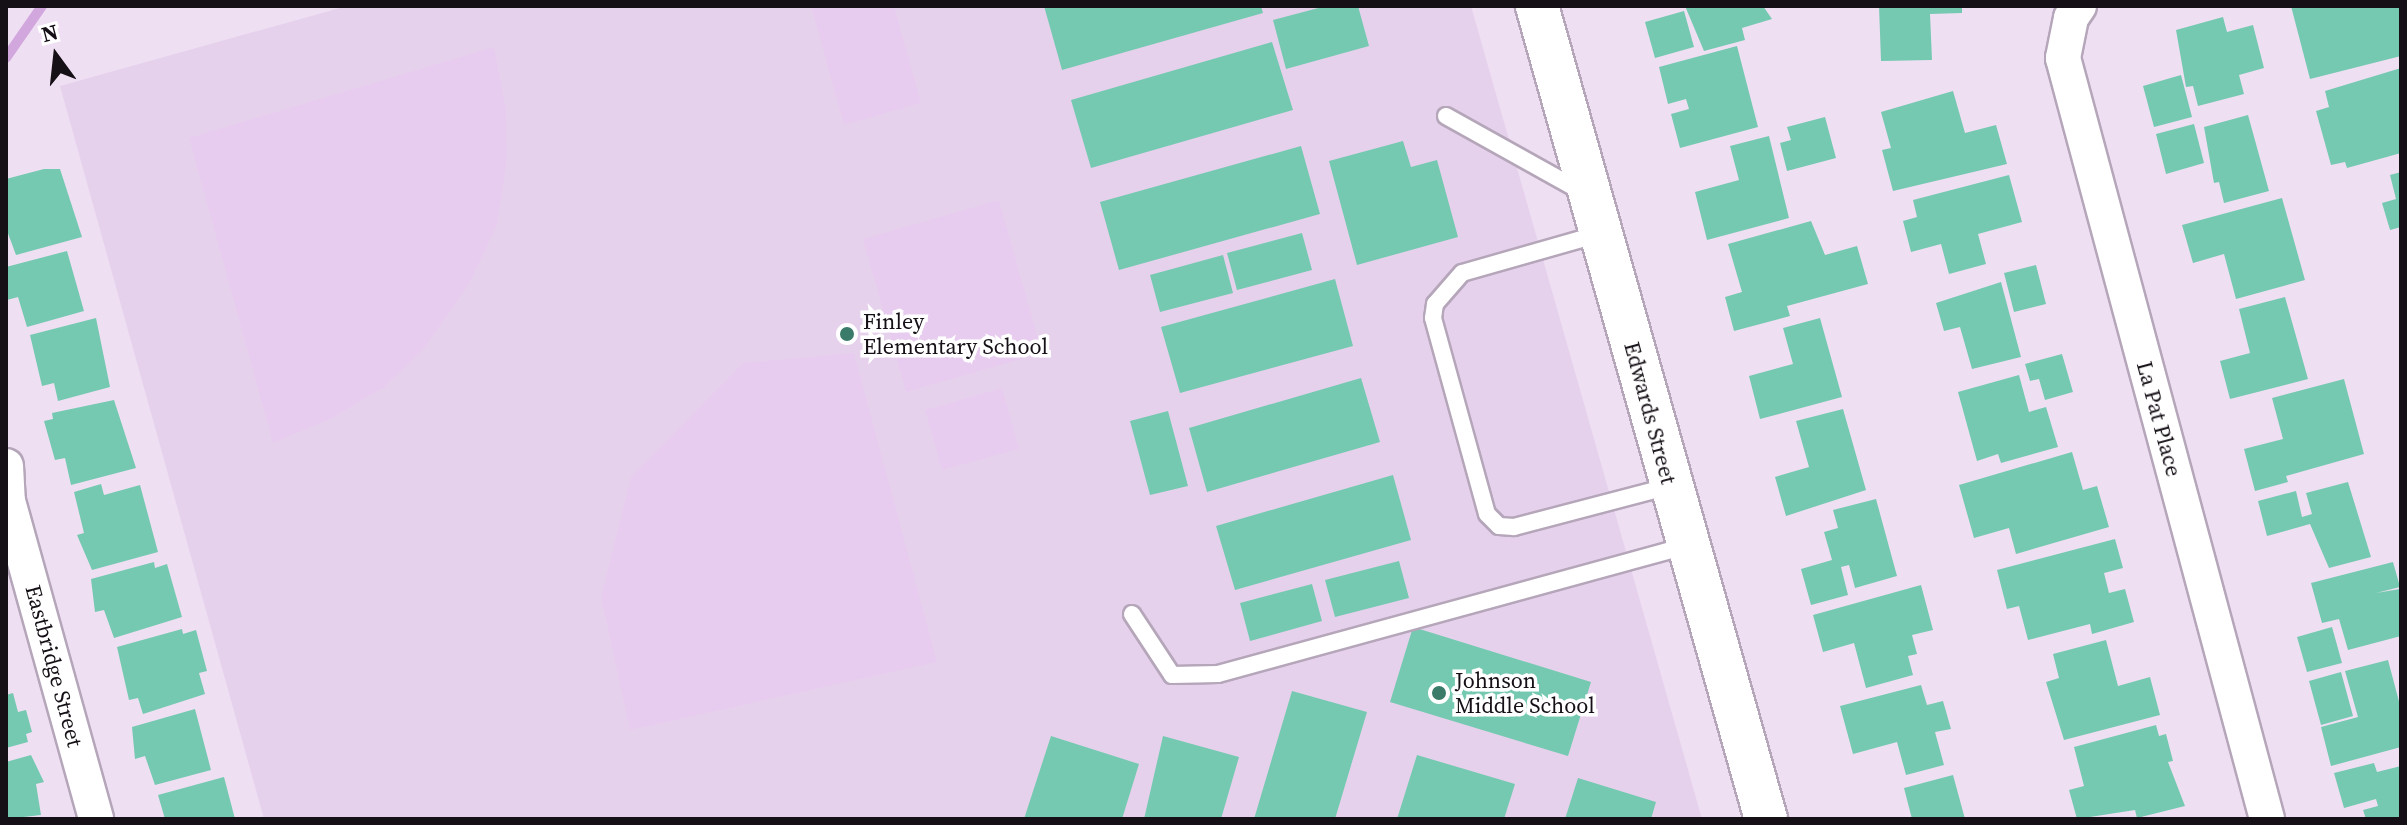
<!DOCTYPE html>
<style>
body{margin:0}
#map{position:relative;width:2407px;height:825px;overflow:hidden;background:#efdff3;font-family:"Source Serif 4",serif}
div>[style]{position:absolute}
.built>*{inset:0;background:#e6d1ec}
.green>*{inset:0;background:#e7ccef}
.stream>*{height:10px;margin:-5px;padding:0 5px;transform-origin:5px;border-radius:5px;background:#d2a7de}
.building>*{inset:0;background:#75c9b1}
.roads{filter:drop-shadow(2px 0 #b5a6ba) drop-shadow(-2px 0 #b5a6ba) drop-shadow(0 2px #b5a6ba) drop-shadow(0 -2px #b5a6ba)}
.service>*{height:16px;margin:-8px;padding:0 8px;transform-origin:8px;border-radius:8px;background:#fff}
.minor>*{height:34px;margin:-17px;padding:0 17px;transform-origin:17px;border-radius:17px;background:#fff}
.tertiary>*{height:42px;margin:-21px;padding:0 21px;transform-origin:21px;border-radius:21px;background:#fff}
.dots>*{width:22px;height:22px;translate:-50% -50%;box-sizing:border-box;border:4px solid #fff;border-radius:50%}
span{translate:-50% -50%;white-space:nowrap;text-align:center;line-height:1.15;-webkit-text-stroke:7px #fff;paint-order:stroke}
.poi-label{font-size:22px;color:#150f16}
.left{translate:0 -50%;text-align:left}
.street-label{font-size:22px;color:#150f16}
.frame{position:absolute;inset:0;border:8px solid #150f16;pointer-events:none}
.north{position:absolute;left:16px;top:16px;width:80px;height:80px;-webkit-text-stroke:6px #fff;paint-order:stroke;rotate:345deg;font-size:22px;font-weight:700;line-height:32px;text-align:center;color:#150f16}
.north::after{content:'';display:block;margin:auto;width:28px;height:36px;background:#150f16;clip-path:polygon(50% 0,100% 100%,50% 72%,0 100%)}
</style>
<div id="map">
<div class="built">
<i style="clip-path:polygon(347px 6px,1471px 6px,1702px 819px,264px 819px,60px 86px)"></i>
</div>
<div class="green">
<i style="clip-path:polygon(811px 6px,894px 6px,921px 103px,844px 125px)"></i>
<i style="clip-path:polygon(494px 47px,506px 110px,507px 159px,497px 225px,469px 284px,422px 351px,384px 387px,332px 418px,273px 443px,189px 138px)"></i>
<i style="clip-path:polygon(999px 200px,1042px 353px,906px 392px,863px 239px)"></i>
<i style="clip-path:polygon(854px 353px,937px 662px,630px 730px,601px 597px,631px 477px,743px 363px)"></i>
<i style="clip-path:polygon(1002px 388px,1019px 449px,942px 470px,925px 410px)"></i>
</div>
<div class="stream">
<i style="left:6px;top:58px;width:63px;rotate:-55.3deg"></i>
</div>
<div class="building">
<i style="clip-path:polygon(1044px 6px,1261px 6px,1263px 13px,1062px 70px)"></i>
<i style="clip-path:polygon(1326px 6px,1358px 6px,1369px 46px,1286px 69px,1273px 20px)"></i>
<i style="clip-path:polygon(1685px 6px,1763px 6px,1772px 19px,1742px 28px,1745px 40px,1704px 51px)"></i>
<i style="clip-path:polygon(1879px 6px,1962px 6px,1962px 13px,1930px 14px,1932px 60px,1881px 61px)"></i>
<i style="clip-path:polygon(2291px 6px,2401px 6px,2401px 56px,2310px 79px)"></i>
<i style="clip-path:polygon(1684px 11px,1694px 47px,1655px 58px,1645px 22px)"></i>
<i style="clip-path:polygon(2223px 17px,2227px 32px,2253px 25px,2264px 68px,2239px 75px,2244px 94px,2198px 106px,2193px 86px,2186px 87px,2176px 30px)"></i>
<i style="clip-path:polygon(1272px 42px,1293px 110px,1091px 168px,1071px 100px)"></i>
<i style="clip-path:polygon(1737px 46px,1758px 127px,1680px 148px,1671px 114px,1689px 109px,1686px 99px,1668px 104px,1659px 67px)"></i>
<i style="clip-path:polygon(2401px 68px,2401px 153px,2347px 168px,2345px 162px,2331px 165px,2316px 111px,2329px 107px,2325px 91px)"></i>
<i style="clip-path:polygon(2181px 75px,2192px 117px,2154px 127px,2143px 86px)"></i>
<i style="clip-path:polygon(1953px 91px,1965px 133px,1996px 125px,2007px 164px,1893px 191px,1882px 150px,1891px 148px,1881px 112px)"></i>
<i style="clip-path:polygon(2248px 115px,2269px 191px,2224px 203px,2219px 182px,2214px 183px,2204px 127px)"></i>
<i style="clip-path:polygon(1825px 117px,1836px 158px,1787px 171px,1780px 143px,1791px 140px,1787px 127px)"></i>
<i style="clip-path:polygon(2194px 124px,2204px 163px,2166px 174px,2156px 134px)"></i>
<i style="clip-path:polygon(1769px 136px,1789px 218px,1707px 240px,1695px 192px,1739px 180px,1730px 146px)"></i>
<i style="clip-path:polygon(1403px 141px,1411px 167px,1437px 160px,1458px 237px,1357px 265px,1329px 161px)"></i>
<i style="clip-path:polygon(1301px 146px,1320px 214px,1119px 270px,1100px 202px)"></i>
<i style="clip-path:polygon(44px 169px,60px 169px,82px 237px,16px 255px,6px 228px,6px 179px)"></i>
<i style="clip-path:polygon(2401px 172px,2401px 227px,2390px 230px,2382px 203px,2396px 199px,2390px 175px)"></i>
<i style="clip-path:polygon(2009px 175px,2022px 222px,1978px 234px,1986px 264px,1949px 274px,1941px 244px,1911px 252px,1903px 221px,1917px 217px,1913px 200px)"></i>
<i style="clip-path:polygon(2282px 198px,2305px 280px,2236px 299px,2224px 254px,2193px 263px,2182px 225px)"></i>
<i style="clip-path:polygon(1811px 221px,1825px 255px,1857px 246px,1868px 284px,1787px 306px,1790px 316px,1734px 331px,1725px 297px,1742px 292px,1728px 244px)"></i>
<i style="clip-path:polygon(1302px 233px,1312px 270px,1237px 290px,1227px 253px)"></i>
<i style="clip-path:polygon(67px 251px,84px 311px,27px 327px,18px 297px,7px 300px,6px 267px)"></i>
<i style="clip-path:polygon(1223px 255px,1233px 293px,1160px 312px,1150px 275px)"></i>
<i style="clip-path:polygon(2036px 265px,2046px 304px,2014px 312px,2004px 273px)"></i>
<i style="clip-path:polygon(1335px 279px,1353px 346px,1180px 393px,1161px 327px)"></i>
<i style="clip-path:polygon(2001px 282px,2021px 357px,1972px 369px,1960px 327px,1944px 331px,1936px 303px)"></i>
<i style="clip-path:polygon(2285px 297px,2308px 379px,2230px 399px,2220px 361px,2250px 353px,2239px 309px)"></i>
<i style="clip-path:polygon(96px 318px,110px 387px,58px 401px,54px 383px,42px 386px,30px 335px)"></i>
<i style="clip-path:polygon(1820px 318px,1842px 397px,1760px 419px,1749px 376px,1793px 364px,1783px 328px)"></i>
<i style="clip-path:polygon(2062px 354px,2073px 392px,2045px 400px,2039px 379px,2030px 381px,2025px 364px)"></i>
<i style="clip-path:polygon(2019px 375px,2029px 412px,2046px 407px,2058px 447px,2001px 463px,1998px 454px,1977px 461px,1958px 392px)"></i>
<i style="clip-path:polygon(1361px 378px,1380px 442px,1207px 492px,1189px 428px)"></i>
<i style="clip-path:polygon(2344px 379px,2364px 454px,2286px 476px,2288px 482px,2255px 491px,2244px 449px,2283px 439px,2272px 398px)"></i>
<i style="clip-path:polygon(114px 400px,136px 468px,71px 485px,65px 458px,55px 460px,44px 421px,53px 419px,52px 413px)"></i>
<i style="clip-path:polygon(1843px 409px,1866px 490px,1786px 516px,1775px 477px,1809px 467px,1796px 421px)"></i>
<i style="clip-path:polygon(1168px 411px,1188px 486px,1150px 495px,1130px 421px)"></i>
<i style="clip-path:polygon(2072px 452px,2083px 490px,2097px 486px,2109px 527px,2016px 554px,2009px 528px,1974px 538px,1959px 485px)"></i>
<i style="clip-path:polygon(1393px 475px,1411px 540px,1235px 590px,1216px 526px)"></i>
<i style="clip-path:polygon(2348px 482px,2371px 557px,2329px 568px,2310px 524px,2267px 536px,2258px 501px,2296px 491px,2302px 517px,2312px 514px,2306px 493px)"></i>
<i style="clip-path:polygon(101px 484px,104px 495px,140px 485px,158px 552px,92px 570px,77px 535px,84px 533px,74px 492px)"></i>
<i style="clip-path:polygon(1876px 499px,1897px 576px,1855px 588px,1849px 565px,1841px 567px,1848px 595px,1811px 605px,1801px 569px,1832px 560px,1824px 532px,1838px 528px,1833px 510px)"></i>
<i style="clip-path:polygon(2115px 539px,2123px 568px,2104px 573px,2109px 593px,2125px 589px,2134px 622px,2092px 634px,2090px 624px,2028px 640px,2019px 606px,2007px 609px,1997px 570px)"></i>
<i style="clip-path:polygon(1399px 561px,1409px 598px,1335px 617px,1325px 580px)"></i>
<i style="clip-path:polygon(154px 562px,155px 568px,167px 564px,182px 617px,114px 638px,104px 610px,95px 612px,91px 579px)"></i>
<i style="clip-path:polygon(2393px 562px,2400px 587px,2376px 593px,2400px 589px,2401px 636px,2348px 650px,2339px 619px,2322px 623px,2311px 583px)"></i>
<i style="clip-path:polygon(1312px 584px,1322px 621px,1250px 641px,1240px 603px)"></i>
<i style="clip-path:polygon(1921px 585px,1933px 630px,1912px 635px,1917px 654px,1908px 656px,1913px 675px,1866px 688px,1854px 643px,1823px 652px,1813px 615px)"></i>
<i style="clip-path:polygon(1413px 627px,1591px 682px,1568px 756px,1390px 702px)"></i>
<i style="clip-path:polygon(2332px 627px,2342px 663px,2307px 672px,2297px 637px)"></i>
<i style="clip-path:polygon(182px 629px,183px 634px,196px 630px,207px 671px,199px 673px,205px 694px,143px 714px,138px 698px,129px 700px,117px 647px)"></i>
<i style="clip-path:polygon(2106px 640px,2118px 686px,2150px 677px,2160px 715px,2064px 740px,2046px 682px,2059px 678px,2053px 654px)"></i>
<i style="clip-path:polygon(2388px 660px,2401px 709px,2401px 747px,2331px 766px,2321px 727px,2358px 717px,2345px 671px)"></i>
<i style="clip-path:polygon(2341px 672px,2353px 716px,2321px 725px,2309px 681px)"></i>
<i style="clip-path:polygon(1921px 685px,1927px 705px,1943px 701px,1951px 729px,1935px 732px,1944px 765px,1906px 775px,1897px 742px,1853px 754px,1840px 706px)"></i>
<i style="clip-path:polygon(1292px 691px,1367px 712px,1335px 819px,1254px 819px)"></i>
<i style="clip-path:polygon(13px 693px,18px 712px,26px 710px,32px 732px,26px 734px,28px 742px,6px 748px,6px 695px)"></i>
<i style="clip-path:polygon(195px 709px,211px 770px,155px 785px,145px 756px,135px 759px,132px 727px)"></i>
<i style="clip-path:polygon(2156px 725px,2159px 736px,2166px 734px,2173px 761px,2168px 762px,2185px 806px,2137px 818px,2135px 810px,2077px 819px,2069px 790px,2084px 786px,2074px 747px)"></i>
<i style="clip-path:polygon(1051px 736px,1139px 764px,1122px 819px,1024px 819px)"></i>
<i style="clip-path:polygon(1163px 736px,1239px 757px,1221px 819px,1144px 819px)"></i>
<i style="clip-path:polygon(31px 755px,44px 782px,36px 784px,41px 815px,6px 819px,6px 762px)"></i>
<i style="clip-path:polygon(1417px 755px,1515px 784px,1504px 819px,1397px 819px)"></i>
<i style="clip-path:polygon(2374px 763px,2377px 772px,2401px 766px,2401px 819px,2366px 819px,2363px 810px,2378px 806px,2376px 799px,2344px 808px,2334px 773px)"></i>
<i style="clip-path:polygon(1953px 775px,1965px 819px,1912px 819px,1904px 788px)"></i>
<i style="clip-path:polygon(224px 777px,235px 819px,165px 819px,158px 795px)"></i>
<i style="clip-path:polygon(1578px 778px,1656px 802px,1651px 819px,1565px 819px)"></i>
</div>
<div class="roads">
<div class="service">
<i style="left:1446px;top:116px;width:154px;rotate:29.1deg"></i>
<i style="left:1599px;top:234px;width:142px;rotate:164.1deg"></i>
<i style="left:1462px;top:273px;width:41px;rotate:131.1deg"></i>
<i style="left:1435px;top:304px;width:14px;rotate:98deg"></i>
<i style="left:1433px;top:318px;width:203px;rotate:74.6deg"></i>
<i style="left:1487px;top:514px;width:17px;rotate:45deg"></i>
<i style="left:1499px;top:526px;width:15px;rotate:4deg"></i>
<i style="left:1514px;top:527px;width:161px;rotate:-14.7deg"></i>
<i style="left:1132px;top:614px;width:73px;rotate:56.7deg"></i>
<i style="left:1172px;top:675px;width:46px;rotate:-1.2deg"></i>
<i style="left:1218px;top:674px;width:486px;rotate:-15.3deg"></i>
</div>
<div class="minor">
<i style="left:2079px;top:6px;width:14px;rotate:124deg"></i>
<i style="left:2071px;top:18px;width:41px;rotate:101.3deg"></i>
<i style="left:2063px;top:58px;width:788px;rotate:74.99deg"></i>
<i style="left:6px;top:466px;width:35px;rotate:87deg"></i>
<i style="left:8px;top:501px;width:330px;rotate:74.5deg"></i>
</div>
<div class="tertiary">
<i style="left:1537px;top:6px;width:845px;rotate:74.27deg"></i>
</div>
</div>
<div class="dots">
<i style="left:847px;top:334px;background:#3a7b6a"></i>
<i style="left:1439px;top:693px;background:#3a7b6a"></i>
</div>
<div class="poi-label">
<span class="left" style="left:863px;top:334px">Finley<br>Elementary School</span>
<span class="left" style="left:1455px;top:693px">Johnson<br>Middle School</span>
</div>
<div class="street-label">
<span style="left:1650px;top:413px;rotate:75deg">Edwards Street</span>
<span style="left:2159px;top:419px;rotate:75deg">La Pat Place</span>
<span style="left:54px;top:666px;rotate:75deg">Eastbridge Street</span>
</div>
<div class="frame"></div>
<div class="north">N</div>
</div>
